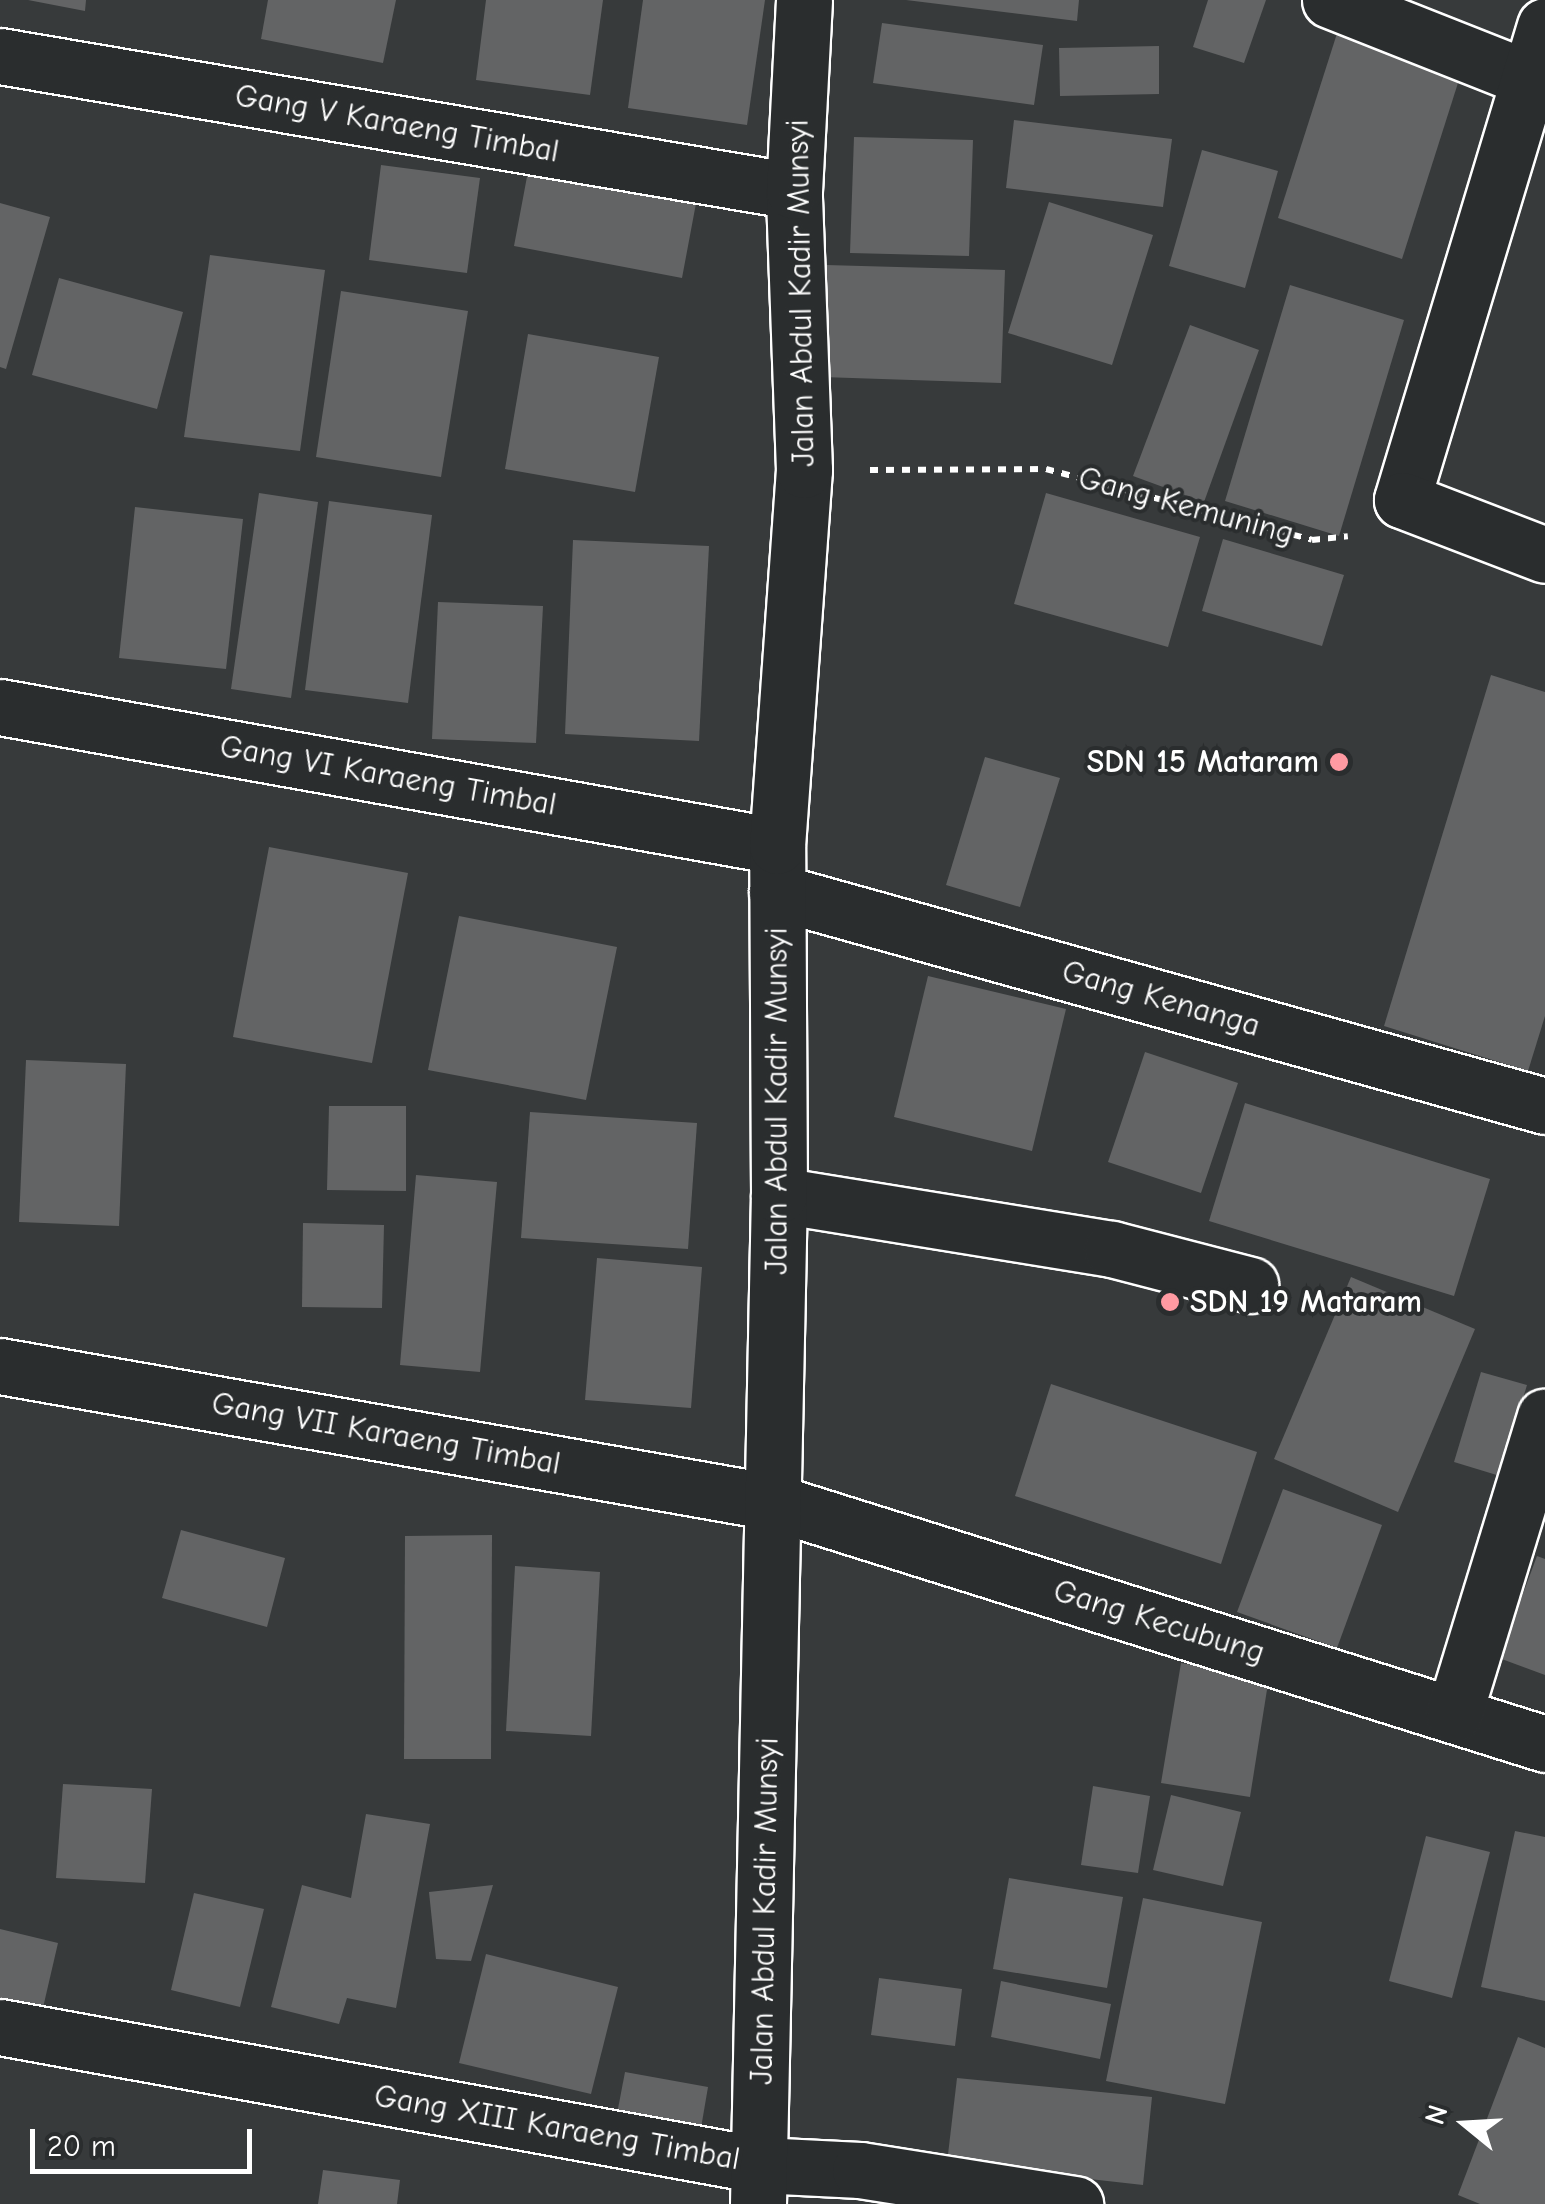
<!DOCTYPE html>
<style>
body{margin:0}
#map{position:relative;width:1545px;height:2204px;overflow:hidden;background:#373a3b;font-family:"Comic Neue",sans-serif}
div>[style]{position:absolute}
.building>*{inset:0;background:#636465}
.path>*{height:6px;margin-top:-3px;transform-origin:0;background:repeating-linear-gradient(90deg,#fff 0 8px,transparent 0 16px)}
.roads{filter:drop-shadow(2px 0 #fff) drop-shadow(-2px 0 #fff) drop-shadow(0 2px #fff) drop-shadow(0 -2px #fff)}
.minor>*{height:55px;margin:-27.5px;padding:0 27.5px;transform-origin:27.5px;border-radius:27.5px;background:#2a2d2e}
.dots>*{width:28px;height:28px;translate:-50% -50%;box-sizing:border-box;border:5px solid #2a2d2e;border-radius:50%}
span{translate:-50% -50%;white-space:nowrap;text-align:center;line-height:1.15;-webkit-text-stroke:8px #2a2d2e;paint-order:stroke}
.street-label{font-size:32px;color:#fff}
.poi-label{font-size:32px;color:#fff;font-weight:700}
.right{translate:-100% -50%;text-align:right}
.left{translate:0 -50%;text-align:left}
.north{position:absolute;left:1415px;top:2074px;width:100px;height:100px;-webkit-text-stroke:8px #2a2d2e;paint-order:stroke;rotate:288deg;font-size:28px;font-weight:700;line-height:40px;text-align:center;color:#fff}
.north::after{content:'';display:block;margin:auto;width:35px;height:45px;background:#fff;clip-path:polygon(50% 0,100% 100%,50% 72%,0 100%)}
.scale{position:absolute;left:30px;top:2129px;width:222px;height:45px;box-sizing:border-box;border:5px solid #fff;border-top:0;padding-left:12px;font-size:30px;line-height:35px;white-space:nowrap;color:#fff;-webkit-text-stroke:8px #2a2d2e;paint-order:stroke}
</style>
<div id="map">
<div class="building">
<i style="clip-path:polygon(28px 0,86px 0,85px 11px)"></i>
<i style="clip-path:polygon(268px 0,396px 0,383px 63px,261px 39px)"></i>
<i style="clip-path:polygon(486px 0,603px 0,590px 95px,476px 80px)"></i>
<i style="clip-path:polygon(643px 0,765px 0,747px 125px,628px 108px)"></i>
<i style="clip-path:polygon(906px 0,1079px 0,1077px 21px)"></i>
<i style="clip-path:polygon(1208px 0,1266px 0,1244px 63px,1193px 47px)"></i>
<i style="clip-path:polygon(882px 23px,1043px 45px,1034px 105px,873px 83px)"></i>
<i style="clip-path:polygon(1340px 24px,1464px 64px,1402px 259px,1278px 218px)"></i>
<i style="clip-path:polygon(1159px 46px,1159px 94px,1060px 96px,1059px 48px)"></i>
<i style="clip-path:polygon(1014px 120px,1172px 139px,1163px 207px,1006px 188px)"></i>
<i style="clip-path:polygon(854px 137px,973px 140px,969px 256px,850px 253px)"></i>
<i style="clip-path:polygon(1202px 150px,1278px 171px,1245px 288px,1169px 266px)"></i>
<i style="clip-path:polygon(381px 165px,480px 178px,467px 273px,369px 260px)"></i>
<i style="clip-path:polygon(529px 166px,697px 198px,682px 278px,514px 246px)"></i>
<i style="clip-path:polygon(1049px 202px,1153px 235px,1112px 365px,1008px 333px)"></i>
<i style="clip-path:polygon(0 203px,50px 217px,6px 369px,0 367px)"></i>
<i style="clip-path:polygon(210px 255px,325px 270px,300px 451px,184px 437px)"></i>
<i style="clip-path:polygon(826px 265px,1005px 270px,1001px 383px,822px 377px)"></i>
<i style="clip-path:polygon(59px 278px,183px 312px,157px 409px,32px 375px)"></i>
<i style="clip-path:polygon(1290px 285px,1404px 320px,1339px 536px,1225px 501px)"></i>
<i style="clip-path:polygon(341px 291px,468px 311px,441px 477px,316px 457px)"></i>
<i style="clip-path:polygon(1190px 325px,1259px 350px,1204px 502px,1133px 476px)"></i>
<i style="clip-path:polygon(528px 334px,659px 357px,635px 492px,505px 469px)"></i>
<i style="clip-path:polygon(259px 493px,318px 502px,291px 698px,231px 689px)"></i>
<i style="clip-path:polygon(1046px 493px,1200px 537px,1168px 647px,1014px 604px)"></i>
<i style="clip-path:polygon(329px 501px,432px 515px,408px 703px,305px 690px)"></i>
<i style="clip-path:polygon(135px 507px,243px 519px,226px 669px,119px 658px)"></i>
<i style="clip-path:polygon(1223px 539px,1344px 575px,1322px 646px,1202px 611px)"></i>
<i style="clip-path:polygon(573px 540px,709px 546px,699px 741px,565px 734px)"></i>
<i style="clip-path:polygon(438px 602px,543px 606px,536px 743px,432px 739px)"></i>
<i style="clip-path:polygon(1491px 675px,1545px 692px,1545px 1016px,1528px 1071px,1384px 1026px)"></i>
<i style="clip-path:polygon(985px 757px,1060px 778px,1020px 907px,946px 885px)"></i>
<i style="clip-path:polygon(269px 847px,408px 873px,372px 1063px,233px 1037px)"></i>
<i style="clip-path:polygon(459px 916px,617px 947px,586px 1100px,428px 1070px)"></i>
<i style="clip-path:polygon(928px 976px,1066px 1009px,1032px 1151px,894px 1117px)"></i>
<i style="clip-path:polygon(1145px 1052px,1238px 1083px,1201px 1193px,1108px 1162px)"></i>
<i style="clip-path:polygon(26px 1060px,126px 1064px,119px 1226px,19px 1222px)"></i>
<i style="clip-path:polygon(1245px 1103px,1490px 1179px,1454px 1296px,1209px 1221px)"></i>
<i style="clip-path:polygon(329px 1106px,406px 1106px,406px 1191px,327px 1190px)"></i>
<i style="clip-path:polygon(530px 1112px,697px 1123px,688px 1249px,521px 1238px)"></i>
<i style="clip-path:polygon(416px 1175px,497px 1182px,480px 1372px,400px 1365px)"></i>
<i style="clip-path:polygon(303px 1223px,384px 1225px,382px 1308px,302px 1307px)"></i>
<i style="clip-path:polygon(597px 1258px,702px 1267px,691px 1408px,585px 1400px)"></i>
<i style="clip-path:polygon(1351px 1277px,1475px 1329px,1398px 1512px,1274px 1459px)"></i>
<i style="clip-path:polygon(1481px 1372px,1527px 1385px,1500px 1476px,1454px 1462px)"></i>
<i style="clip-path:polygon(1051px 1384px,1257px 1452px,1221px 1564px,1015px 1496px)"></i>
<i style="clip-path:polygon(1283px 1489px,1382px 1525px,1337px 1648px,1237px 1612px)"></i>
<i style="clip-path:polygon(181px 1530px,285px 1558px,267px 1627px,162px 1598px)"></i>
<i style="clip-path:polygon(492px 1535px,491px 1759px,404px 1759px,405px 1536px)"></i>
<i style="clip-path:polygon(1537px 1556px,1545px 1559px,1545px 1675px,1499px 1658px)"></i>
<i style="clip-path:polygon(515px 1566px,600px 1572px,591px 1736px,506px 1731px)"></i>
<i style="clip-path:polygon(1181px 1663px,1269px 1677px,1250px 1797px,1161px 1783px)"></i>
<i style="clip-path:polygon(63px 1784px,152px 1789px,145px 1883px,56px 1878px)"></i>
<i style="clip-path:polygon(1093px 1786px,1150px 1796px,1138px 1873px,1081px 1865px)"></i>
<i style="clip-path:polygon(1171px 1795px,1241px 1812px,1223px 1886px,1153px 1870px)"></i>
<i style="clip-path:polygon(366px 1814px,430px 1824px,396px 2008px,347px 1998px,339px 2024px,271px 2007px,302px 1885px,351px 1898px)"></i>
<i style="clip-path:polygon(1515px 1831px,1545px 1837px,1545px 2001px,1481px 1987px)"></i>
<i style="clip-path:polygon(1426px 1836px,1490px 1852px,1452px 1998px,1389px 1981px)"></i>
<i style="clip-path:polygon(1009px 1878px,1123px 1897px,1107px 1988px,993px 1969px)"></i>
<i style="clip-path:polygon(493px 1885px,471px 1961px,436px 1959px,429px 1892px)"></i>
<i style="clip-path:polygon(194px 1893px,264px 1909px,240px 2007px,171px 1990px)"></i>
<i style="clip-path:polygon(1143px 1898px,1262px 1922px,1225px 2104px,1106px 2081px)"></i>
<i style="clip-path:polygon(0 1929px,58px 1943px,42px 2012px,0 2002px)"></i>
<i style="clip-path:polygon(486px 1954px,618px 1987px,591px 2094px,459px 2063px)"></i>
<i style="clip-path:polygon(879px 1978px,962px 1989px,955px 2046px,871px 2035px)"></i>
<i style="clip-path:polygon(1001px 1981px,1111px 2004px,1100px 2059px,991px 2037px)"></i>
<i style="clip-path:polygon(1518px 2037px,1545px 2048px,1545px 2204px,1480px 2204px,1458px 2195px)"></i>
<i style="clip-path:polygon(625px 2072px,708px 2087px,701px 2128px,617px 2114px)"></i>
<i style="clip-path:polygon(957px 2078px,1152px 2097px,1143px 2185px,947px 2163px)"></i>
<i style="clip-path:polygon(323px 2170px,400px 2180px,397px 2204px,318px 2204px)"></i>
</div>
<div class="path">
<i style="left:870px;top:470px;width:176px;rotate:-0.3deg"></i>
<i style="left:1046px;top:469px;width:275px;rotate:14.9deg"></i>
<i style="left:1312px;top:540px;width:36px;rotate:-6deg"></i>
</div>
<div class="roads">
<div class="minor">
<i style="left:1330px;top:0;width:231px;rotate:21.6deg"></i>
<i style="left:1545px;top:26px;width:495px;rotate:106.8deg"></i>
<i style="left:1402px;top:500px;width:153px;rotate:21deg"></i>
<i style="left:0;top:56px;width:805px;rotate:9.65deg"></i>
<i style="left:0;top:707px;width:789px;rotate:10.14deg"></i>
<i style="left:777px;top:892px;width:797px;rotate:15.57deg"></i>
<i style="left:779px;top:1195px;width:337px;rotate:9.2deg"></i>
<i style="left:1112px;top:1249px;width:143px;rotate:14.6deg"></i>
<i style="left:0;top:1366px;width:785px;rotate:9.98deg"></i>
<i style="left:773px;top:1502px;width:809px;rotate:17.4deg"></i>
<i style="left:1454px;top:1714px;width:311px;rotate:-73deg"></i>
<i style="left:0;top:2027px;width:772px;rotate:10.29deg"></i>
<i style="left:760px;top:2165px;width:100px;rotate:2.9deg"></i>
<i style="left:860px;top:2170px;width:218px;rotate:9deg"></i>
<i style="left:758px;top:2204px;width:1009px;rotate:-88.81deg"></i>
<i style="left:779px;top:1195px;width:349px;rotate:-90.3deg"></i>
<i style="left:777px;top:846px;width:377px;rotate:-85.9deg"></i>
<i style="left:804px;top:470px;width:279px;rotate:-92.1deg"></i>
<i style="left:794px;top:191px;width:191px;rotate:-87deg"></i>
</div>
</div>
<div class="dots">
<i style="left:1339px;top:762px;background:#ff9aa2"></i>
<i style="left:1170px;top:1302px;background:#ff9aa2"></i>
</div>
<div class="street-label">
<span style="left:397px;top:124px;rotate:10deg">Gang V Karaeng Timbal</span>
<span style="left:801px;top:293px;rotate:-91deg">Jalan Abdul Kadir Munsyi</span>
<span style="left:1186px;top:506px;rotate:15deg">Gang Kemuning</span>
<span style="left:388px;top:776px;rotate:10deg">Gang VI Karaeng Timbal</span>
<span style="left:1161px;top:999px;rotate:16deg">Gang Kenanga</span>
<span style="left:777px;top:1101px;rotate:-90deg">Jalan Abdul Kadir Munsyi</span>
<span style="left:386px;top:1434px;rotate:10deg">Gang VII Karaeng Timbal</span>
<span style="left:1159px;top:1622px;rotate:17deg">Gang Kecubung</span>
<span style="left:765px;top:1911px;rotate:-89deg">Jalan Abdul Kadir Munsyi</span>
<span style="left:557px;top:2128px;rotate:10deg">Gang XIII Karaeng Timbal</span>
</div>
<div class="poi-label">
<span class="right" style="left:1319px;top:762px">SDN 15 Mataram</span>
<span class="left" style="left:1190px;top:1302px">SDN 19 Mataram</span>
</div>
<div class="north">N</div>
<div class="scale">20 m</div>
</div>
